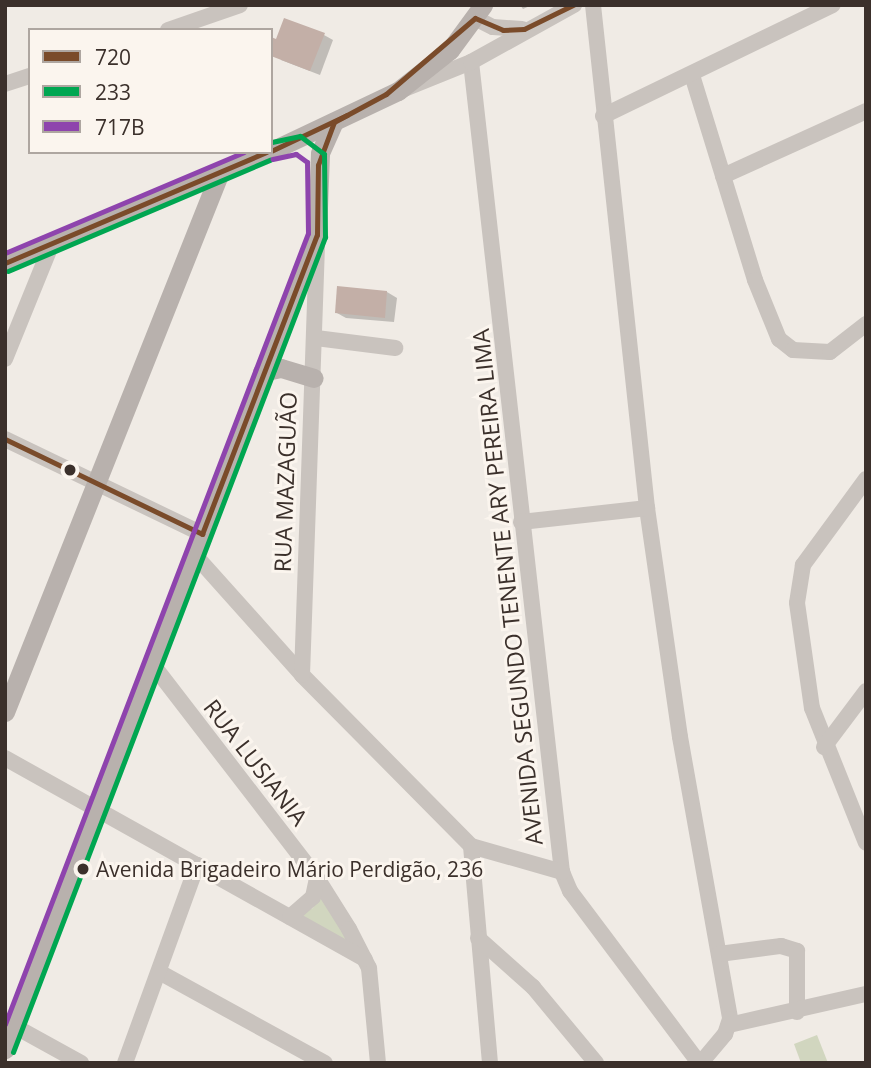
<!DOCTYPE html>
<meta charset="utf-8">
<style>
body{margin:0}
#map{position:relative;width:871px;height:1068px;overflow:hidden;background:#f0ebe5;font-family:"Open Sans",sans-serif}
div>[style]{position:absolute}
.green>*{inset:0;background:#d1d6bf}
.shadow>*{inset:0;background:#0003}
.building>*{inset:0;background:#c3afa7}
.minor>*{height:16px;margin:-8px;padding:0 8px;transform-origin:8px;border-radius:8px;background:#c9c3be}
.major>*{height:19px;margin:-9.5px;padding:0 9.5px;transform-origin:9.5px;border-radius:9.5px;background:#b8b1ad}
.bus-1>*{height:5px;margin:-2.5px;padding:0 2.5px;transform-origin:2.5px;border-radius:2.5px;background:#7a4b2a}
.bus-2>*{height:5px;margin:-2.5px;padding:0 2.5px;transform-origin:2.5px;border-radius:2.5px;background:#00a651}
.bus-3>*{height:5px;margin:-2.5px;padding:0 2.5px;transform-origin:2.5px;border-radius:2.5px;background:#8e44ad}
.dots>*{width:19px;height:19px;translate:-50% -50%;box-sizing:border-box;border:4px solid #fbf5ee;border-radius:50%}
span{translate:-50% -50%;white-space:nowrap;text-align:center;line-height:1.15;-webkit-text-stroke:6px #fbf5ee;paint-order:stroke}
.bus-label{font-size:21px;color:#3b302b}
.left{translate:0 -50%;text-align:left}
.street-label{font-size:23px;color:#3b302b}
.frame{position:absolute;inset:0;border:7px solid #3b302b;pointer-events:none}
.legend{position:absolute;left:28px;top:28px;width:245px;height:126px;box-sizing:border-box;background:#fbf5ee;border:2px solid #aea6a0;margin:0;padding:9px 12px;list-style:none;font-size:21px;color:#3b302b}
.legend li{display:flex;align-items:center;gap:14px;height:35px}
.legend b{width:35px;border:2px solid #aea6a0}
</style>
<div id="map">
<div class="green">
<i style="clip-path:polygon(319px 888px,351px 947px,294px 916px,313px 908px)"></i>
<i style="clip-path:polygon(817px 1035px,828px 1063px,801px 1063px,794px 1044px)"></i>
</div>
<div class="shadow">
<i style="clip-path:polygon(520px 5px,532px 5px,523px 9px)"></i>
<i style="clip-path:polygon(324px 35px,333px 40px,320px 75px,281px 60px,277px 41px)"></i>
<i style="clip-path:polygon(339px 288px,387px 292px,397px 298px,394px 322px,346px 318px,337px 313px)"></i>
</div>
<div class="building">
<i style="clip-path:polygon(284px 18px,325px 33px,310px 71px,271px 56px,271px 37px,276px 39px)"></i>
<i style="clip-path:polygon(337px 286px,387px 291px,385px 318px,335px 313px)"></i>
</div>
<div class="minor">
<i style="left:593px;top:5px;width:506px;rotate:83.87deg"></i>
<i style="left:647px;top:508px;width:231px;rotate:81.8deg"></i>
<i style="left:680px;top:737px;width:286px;rotate:79.9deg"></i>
<i style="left:730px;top:1019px;width:16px;rotate:108deg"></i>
<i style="left:725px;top:1034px;width:38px;rotate:130deg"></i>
<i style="left:475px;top:18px;width:20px;rotate:27deg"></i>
<i style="left:493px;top:27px;width:29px;rotate:4deg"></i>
<i style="left:168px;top:30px;width:76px;rotate:-19.1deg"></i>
<i style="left:471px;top:62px;width:815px;rotate:83.59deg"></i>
<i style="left:562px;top:872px;width:21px;rotate:67deg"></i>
<i style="left:570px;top:891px;width:215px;rotate:53.1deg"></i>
<i style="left:692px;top:75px;width:214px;rotate:72.9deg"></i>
<i style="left:755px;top:280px;width:64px;rotate:67.9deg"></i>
<i style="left:779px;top:339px;width:18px;rotate:38deg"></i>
<i style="left:793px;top:350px;width:37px;rotate:3deg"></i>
<i style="left:830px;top:352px;width:46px;rotate:-37.9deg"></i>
<i style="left:5px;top:84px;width:26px;rotate:-18deg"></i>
<i style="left:404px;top:89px;width:72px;rotate:-21.9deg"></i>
<i style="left:471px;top:62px;width:118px;rotate:-29deg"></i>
<i style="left:603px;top:116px;width:255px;rotate:-25.8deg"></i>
<i style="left:723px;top:176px;width:157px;rotate:-24.4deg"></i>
<i style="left:316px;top:338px;width:80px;rotate:7.2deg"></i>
<i style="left:5px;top:359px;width:125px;rotate:-67.9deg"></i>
<i style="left:5px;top:439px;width:219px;rotate:25.7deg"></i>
<i style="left:866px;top:479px;width:107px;rotate:126.2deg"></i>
<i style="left:803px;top:565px;width:38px;rotate:99deg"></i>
<i style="left:797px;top:603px;width:106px;rotate:81.9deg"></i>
<i style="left:812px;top:708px;width:145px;rotate:68.2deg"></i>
<i style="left:521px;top:522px;width:127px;rotate:-6.3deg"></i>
<i style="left:194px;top:554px;width:162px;rotate:48.2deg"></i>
<i style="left:302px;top:675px;width:240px;rotate:45.3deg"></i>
<i style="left:471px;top:846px;width:95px;rotate:15.9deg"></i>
<i style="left:153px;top:665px;width:269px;rotate:52.4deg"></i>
<i style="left:317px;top:878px;width:60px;rotate:57.9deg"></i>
<i style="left:349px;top:929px;width:44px;rotate:62.9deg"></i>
<i style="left:369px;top:968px;width:95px;rotate:84.6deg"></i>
<i style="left:302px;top:675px;width:432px;rotate:-88deg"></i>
<i style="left:824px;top:747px;width:70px;rotate:-53.1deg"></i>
<i style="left:5px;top:758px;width:412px;rotate:29.2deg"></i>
<i style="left:471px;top:846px;width:218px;rotate:85deg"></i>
<i style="left:290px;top:917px;width:30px;rotate:-41deg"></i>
<i style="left:313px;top:897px;width:19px;rotate:-78deg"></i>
<i style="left:478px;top:938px;width:74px;rotate:41.7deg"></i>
<i style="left:533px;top:987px;width:99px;rotate:50.3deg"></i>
<i style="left:719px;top:954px;width:63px;rotate:-7.4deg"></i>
<i style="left:781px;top:946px;width:17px;rotate:17deg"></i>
<i style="left:797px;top:951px;width:61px;rotate:90deg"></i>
<i style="left:161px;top:973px;width:187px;rotate:28.8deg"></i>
<i style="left:5px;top:1021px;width:87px;rotate:28.9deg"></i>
<i style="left:729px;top:1025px;width:140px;rotate:-12.8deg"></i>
<i style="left:125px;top:1063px;width:211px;rotate:-70deg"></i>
</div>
<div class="major">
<i style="left:271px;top:151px;width:140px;rotate:-25.3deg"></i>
<i style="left:398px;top:91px;width:66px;rotate:-38.3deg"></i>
<i style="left:450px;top:50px;width:56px;rotate:-53.7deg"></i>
<i style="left:5px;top:263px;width:285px;rotate:-23deg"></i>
<i style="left:262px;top:372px;width:19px;rotate:-12deg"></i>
<i style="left:281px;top:368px;width:34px;rotate:17deg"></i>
<i style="left:5px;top:712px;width:581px;rotate:-68.29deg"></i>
<i style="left:5px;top:1049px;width:872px;rotate:-69.03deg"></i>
<i style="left:317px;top:235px;width:82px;rotate:-87.9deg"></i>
<i style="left:320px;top:153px;width:34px;rotate:-66deg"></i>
</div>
<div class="bus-1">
<i style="left:271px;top:151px;width:84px;rotate:-25.3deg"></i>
<i style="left:5px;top:263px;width:284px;rotate:-23deg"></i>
<i style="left:5px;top:439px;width:219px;rotate:25.7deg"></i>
<i style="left:202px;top:534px;width:320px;rotate:-69deg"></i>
<i style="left:317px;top:235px;width:70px;rotate:-89.2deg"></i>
<i style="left:318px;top:165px;width:46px;rotate:-69.6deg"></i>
<i style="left:334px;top:122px;width:59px;rotate:-28.3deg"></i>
<i style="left:386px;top:94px;width:117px;rotate:-40.5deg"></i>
<i style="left:475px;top:18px;width:30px;rotate:23deg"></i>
<i style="left:503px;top:30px;width:21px;rotate:-3deg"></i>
<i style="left:524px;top:29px;width:55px;rotate:-26.1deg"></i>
</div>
<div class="bus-2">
<i style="left:8px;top:271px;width:285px;rotate:-23deg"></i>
<i style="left:13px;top:1052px;width:873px;rotate:-69.05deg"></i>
<i style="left:325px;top:237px;width:83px;rotate:-90.7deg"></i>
<i style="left:324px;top:154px;width:30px;rotate:-143deg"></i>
<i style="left:300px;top:136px;width:30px;rotate:168deg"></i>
</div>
<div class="bus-3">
<i style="left:5px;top:253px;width:259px;rotate:-22.9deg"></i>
<i style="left:5px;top:1024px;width:847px;rotate:-69.04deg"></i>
<i style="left:308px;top:233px;width:71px;rotate:-90.8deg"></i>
<i style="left:307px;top:162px;width:14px;rotate:-144deg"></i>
<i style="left:296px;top:154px;width:24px;rotate:168deg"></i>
</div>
<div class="dots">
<i style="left:70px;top:470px;background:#3b302b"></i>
<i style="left:83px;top:869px;background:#3b302b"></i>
</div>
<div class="bus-label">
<span class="left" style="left:96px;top:869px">Avenida Brigadeiro Mário Perdigão, 236</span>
</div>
<div class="street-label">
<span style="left:285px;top:482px;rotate:-88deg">RUA MAZAGUÃO</span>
<span style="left:507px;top:587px;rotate:-96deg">AVENIDA SEGUNDO TENENTE ARY PEREIRA LIMA</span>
<span style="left:256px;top:762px;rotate:52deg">RUA LUSIANIA</span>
</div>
<div class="frame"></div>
<ul class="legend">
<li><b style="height:9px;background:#7a4b2a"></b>720</li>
<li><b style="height:9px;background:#00a651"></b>233</li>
<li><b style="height:9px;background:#8e44ad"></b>717B</li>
</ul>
</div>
